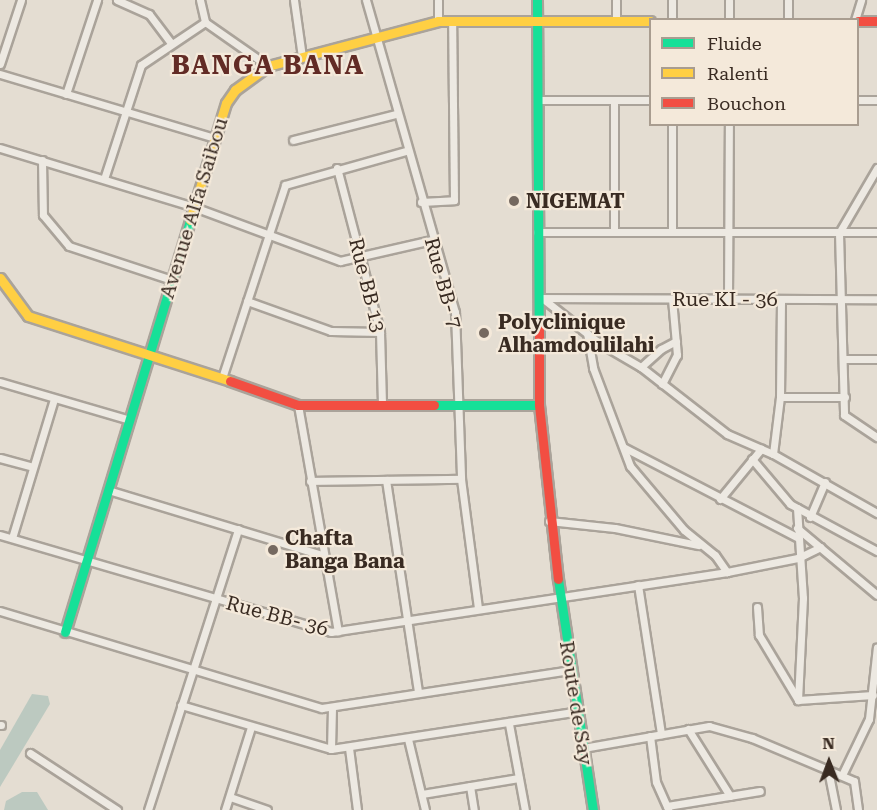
<!DOCTYPE html>
<style>
body{margin:0}
#map{position:relative;width:877px;height:810px;overflow:hidden;background:#e4ddd2;font-family:"Roboto Serif",serif}
div>[style]{position:absolute}
.water>*{inset:0;background:#bcc9c0}
.roads{filter:drop-shadow(2px 0 #aaa39a) drop-shadow(-2px 0 #aaa39a) drop-shadow(0 2px #aaa39a) drop-shadow(0 -2px #aaa39a)}
.street>*{height:7px;margin:-3.5px;padding:0 3.5px;transform-origin:3.5px;border-radius:3.5px;background:#ede9e2}
.fast>*{height:9px;margin:-4.5px;padding:0 4.5px;transform-origin:4.5px;border-radius:4.5px;background:#16e098}
.slow>*{height:9px;margin:-4.5px;padding:0 4.5px;transform-origin:4.5px;border-radius:4.5px;background:#ffcf43}
.jam>*{height:9px;margin:-4.5px;padding:0 4.5px;transform-origin:4.5px;border-radius:4.5px;background:#f24e42}
.dots>*{width:16px;height:16px;translate:-50% -50%;box-sizing:border-box;border:3px solid #f4e9da;border-radius:50%}
span{translate:-50% -50%;white-space:nowrap;text-align:center;line-height:1.15;-webkit-text-stroke:4.5px #f4e9da;paint-order:stroke}
.poi-label{font-size:20px;color:#392b22;font-weight:700}
.left{translate:0 -50%;text-align:left}
.street-label{font-size:20px;color:#392b22}
.district-label{font-size:26px;color:#622b25;font-weight:700;letter-spacing:1.5px}
.legend{position:absolute;left:649px;top:18px;width:210px;height:108px;box-sizing:border-box;background:#f4e9da;border:2px solid #a99d90;margin:0;padding:8px 10px;list-style:none;font-size:18px;color:#392b22}
.legend li{display:flex;align-items:center;gap:12px;height:30px}
.legend b{width:30px;border:2px solid #a99d90}
.north{position:absolute;left:799px;top:732px;width:60px;height:60px;-webkit-text-stroke:4px #f4e9da;paint-order:stroke;rotate:359deg;font-size:16px;font-weight:700;line-height:24px;text-align:center;color:#392b22}
.north::after{content:'';display:block;margin:auto;width:21px;height:27px;background:#392b22;clip-path:polygon(50% 0,100% 100%,50% 72%,0 100%)}
</style>
<div id="map">
<div class="water">
<i style="clip-path:polygon(32px 694px,48px 696px,50px 704px,0 787px,0 750px)"></i>
<i style="clip-path:polygon(22px 792px,37px 792px,48px 810px,4px 810px,6px 801px)"></i>
</div>
<div class="roads">
<div class="street">
<i style="left:117px;top:0;width:35px;rotate:24deg"></i>
<i style="left:149px;top:14px;width:35px;rotate:53deg"></i>
<i style="left:200px;top:0;width:23px;rotate:77deg"></i>
<i style="left:205px;top:22px;width:77px;rotate:34.9deg"></i>
<i style="left:294px;top:0;width:58px;rotate:82deg"></i>
<i style="left:366px;top:0;width:324px;rotate:74.1deg"></i>
<i style="left:455px;top:312px;width:167px;rotate:87.9deg"></i>
<i style="left:461px;top:479px;width:131px;rotate:82.5deg"></i>
<i style="left:616px;top:0;width:21px;rotate:90deg"></i>
<i style="left:672px;top:0;width:20px;rotate:90deg"></i>
<i style="left:729px;top:20px;width:20px;rotate:-90deg"></i>
<i style="left:788px;top:20px;width:20px;rotate:-90deg"></i>
<i style="left:855px;top:20px;width:21px;rotate:-73deg"></i>
<i style="left:438px;top:21px;width:21px;rotate:-90deg"></i>
<i style="left:0;top:64px;width:67px;rotate:-71.8deg"></i>
<i style="left:0;top:74px;width:224px;rotate:16.6deg"></i>
<i style="left:66px;top:94px;width:99px;rotate:-71.7deg"></i>
<i style="left:537px;top:100px;width:113px"></i>
<i style="left:614px;top:100px;width:132px;rotate:90deg"></i>
<i style="left:858px;top:100px;width:19px"></i>
<i style="left:672px;top:124px;width:108px;rotate:90deg"></i>
<i style="left:293px;top:140px;width:106px;rotate:-14.2deg"></i>
<i style="left:0;top:148px;width:203px;rotate:16.9deg"></i>
<i style="left:194px;top:207px;width:156px;rotate:20.3deg"></i>
<i style="left:340px;top:261px;width:94px;rotate:-12.9deg"></i>
<i style="left:42px;top:160px;width:55px;rotate:89deg"></i>
<i style="left:43px;top:215px;width:40px;rotate:50deg"></i>
<i style="left:69px;top:246px;width:108px;rotate:18.3deg"></i>
<i style="left:337px;top:168px;width:170px;rotate:75.3deg"></i>
<i style="left:380px;top:332px;width:72px;rotate:88.4deg"></i>
<i style="left:877px;top:168px;width:75px;rotate:120.3deg"></i>
<i style="left:839px;top:233px;width:182px;rotate:88.4deg"></i>
<i style="left:844px;top:415px;width:40px;rotate:34deg"></i>
<i style="left:104px;top:179px;width:120px;rotate:-72deg"></i>
<i style="left:141px;top:65px;width:77px;rotate:-33.9deg"></i>
<i style="left:421px;top:202px;width:33px;rotate:-3deg"></i>
<i style="left:454px;top:200px;width:180px;rotate:-90.6deg"></i>
<i style="left:537px;top:232px;width:340px"></i>
<i style="left:541px;top:298px;width:336px;rotate:0.2deg"></i>
<i style="left:542px;top:298px;width:71px;rotate:38.2deg"></i>
<i style="left:598px;top:342px;width:50px;rotate:30.2deg"></i>
<i style="left:641px;top:367px;width:109px;rotate:37.9deg"></i>
<i style="left:727px;top:434px;width:50px;rotate:23.5deg"></i>
<i style="left:773px;top:454px;width:120px;rotate:29.6deg"></i>
<i style="left:728px;top:299px;width:175px;rotate:-89.7deg"></i>
<i style="left:247px;top:301px;width:89px;rotate:19.7deg"></i>
<i style="left:331px;top:331px;width:49px;rotate:1.2deg"></i>
<i style="left:587px;top:333px;width:36px;rotate:80deg"></i>
<i style="left:593px;top:368px;width:105px;rotate:69.3deg"></i>
<i style="left:630px;top:466px;width:84px;rotate:49.8deg"></i>
<i style="left:684px;top:530px;width:40px;rotate:39deg"></i>
<i style="left:715px;top:555px;width:21px;rotate:55deg"></i>
<i style="left:845px;top:359px;width:32px"></i>
<i style="left:641px;top:367px;width:27px;rotate:-42deg"></i>
<i style="left:661px;top:349px;width:17px;rotate:-28deg"></i>
<i style="left:222px;top:378px;width:203px;rotate:-71.9deg"></i>
<i style="left:285px;top:185px;width:126px;rotate:-15.7deg"></i>
<i style="left:0;top:382px;width:135px;rotate:16.3deg"></i>
<i style="left:662px;top:384px;width:33px;rotate:-63deg"></i>
<i style="left:677px;top:355px;width:56px;rotate:-95.1deg"></i>
<i style="left:780px;top:397px;width:65px"></i>
<i style="left:298px;top:405px;width:230px;rotate:80deg"></i>
<i style="left:625px;top:448px;width:194px;rotate:27.4deg"></i>
<i style="left:773px;top:454px;width:57px;rotate:-83deg"></i>
<i style="left:780px;top:397px;width:98px;rotate:-89.4deg"></i>
<i style="left:0;top:458px;width:34px;rotate:15deg"></i>
<i style="left:752px;top:459px;width:59px;rotate:49.8deg"></i>
<i style="left:790px;top:504px;width:99px;rotate:28.4deg"></i>
<i style="left:386px;top:480px;width:214px;rotate:81.4deg"></i>
<i style="left:310px;top:481px;width:151px;rotate:-0.8deg"></i>
<i style="left:108px;top:490px;width:224px;rotate:16.9deg"></i>
<i style="left:720px;top:499px;width:65px;rotate:-50.6deg"></i>
<i style="left:797px;top:508px;width:90px;rotate:86.2deg"></i>
<i style="left:803px;top:598px;width:102px;rotate:92.8deg"></i>
<i style="left:798px;top:700px;width:75px;rotate:-3.8deg"></i>
<i style="left:810px;top:517px;width:38px;rotate:-67deg"></i>
<i style="left:549px;top:521px;width:66px;rotate:6.1deg"></i>
<i style="left:615px;top:528px;width:85px;rotate:11.6deg"></i>
<i style="left:797px;top:528px;width:104px;rotate:39.9deg"></i>
<i style="left:0;top:535px;width:345px;rotate:16.3deg"></i>
<i style="left:331px;top:632px;width:401px;rotate:-8.6deg"></i>
<i style="left:727px;top:572px;width:72px;rotate:-11.2deg"></i>
<i style="left:798px;top:558px;width:25px;rotate:-26deg"></i>
<i style="left:12px;top:538px;width:145px;rotate:-73.2deg"></i>
<i style="left:638px;top:585px;width:151px;rotate:81.2deg"></i>
<i style="left:757px;top:607px;width:28px;rotate:86deg"></i>
<i style="left:759px;top:635px;width:76px;rotate:59deg"></i>
<i style="left:0;top:611px;width:336px;rotate:16.8deg"></i>
<i style="left:322px;top:708px;width:252px;rotate:-8.7deg"></i>
<i style="left:181px;top:705px;width:156px;rotate:16.3deg"></i>
<i style="left:331px;top:749px;width:250px;rotate:-8.7deg"></i>
<i style="left:509px;top:724px;width:87px;rotate:79.5deg"></i>
<i style="left:0;top:725px;width:1px"></i>
<i style="left:688px;top:729px;width:79px;rotate:57.9deg"></i>
<i style="left:650px;top:736px;width:46px;rotate:82.6deg"></i>
<i style="left:656px;top:782px;width:30px;rotate:66deg"></i>
<i style="left:408px;top:739px;width:73px;rotate:76.5deg"></i>
<i style="left:349px;top:748px;width:63px;rotate:82.6deg"></i>
<i style="left:583px;top:748px;width:128px;rotate:-9.9deg"></i>
<i style="left:709px;top:726px;width:45px;rotate:15.6deg"></i>
<i style="left:752px;top:738px;width:82px;rotate:22.8deg"></i>
<i style="left:331px;top:749px;width:41px;rotate:-88.6deg"></i>
<i style="left:30px;top:753px;width:104px;rotate:33.2deg"></i>
<i style="left:842px;top:775px;width:62px;rotate:-64.3deg"></i>
<i style="left:869px;top:719px;width:72px;rotate:-83.7deg"></i>
<i style="left:470px;top:786px;width:24px;rotate:81deg"></i>
<i style="left:422px;top:794px;width:98px;rotate:-9.4deg"></i>
<i style="left:230px;top:797px;width:39px;rotate:19deg"></i>
<i style="left:667px;top:806px;width:94px;rotate:-9.2deg"></i>
<i style="left:148px;top:810px;width:295px;rotate:-72.2deg"></i>
<i style="left:225px;top:810px;width:87px;rotate:-72.6deg"></i>
<i style="left:836px;top:810px;width:41px;rotate:-101.3deg"></i>
<i style="left:828px;top:770px;width:28px;rotate:23deg"></i>
<i style="left:854px;top:781px;width:29px;rotate:82deg"></i>
</div>
<div class="fast">
<i style="left:537px;top:0;width:328px;rotate:89.7deg"></i>
<i style="left:434px;top:405px;width:105px"></i>
<i style="left:558px;top:579px;width:234px;rotate:81.4deg"></i>
<i style="left:65px;top:632px;width:431px;rotate:-73.1deg"></i>
</div>
<div class="slow">
<i style="left:190px;top:220px;width:122px;rotate:-72.9deg"></i>
<i style="left:226px;top:103px;width:16px;rotate:-55deg"></i>
<i style="left:235px;top:90px;width:41px;rotate:-36deg"></i>
<i style="left:268px;top:66px;width:176px;rotate:-14.8deg"></i>
<i style="left:438px;top:21px;width:212px"></i>
<i style="left:0;top:278px;width:47px;rotate:53.6deg"></i>
<i style="left:28px;top:316px;width:212px;rotate:17.8deg"></i>
</div>
<div class="jam">
<i style="left:858px;top:21px;width:19px"></i>
<i style="left:539px;top:328px;width:77px;rotate:90deg"></i>
<i style="left:539px;top:405px;width:175px;rotate:83.8deg"></i>
<i style="left:230px;top:381px;width:72px;rotate:19.4deg"></i>
<i style="left:298px;top:405px;width:136px"></i>
</div>
</div>
<div class="dots">
<i style="left:514px;top:201px;background:#756960"></i>
<i style="left:484px;top:333px;background:#756960"></i>
<i style="left:273px;top:550px;background:#756960"></i>
</div>
<div class="poi-label">
<span class="left" style="left:526px;top:201px">NIGEMAT</span>
<span class="left" style="left:498px;top:334px">Polyclinique<br>Alhamdoulilahi</span>
<span class="left" style="left:285px;top:550px">Chafta<br>Banga Bana</span>
</div>
<div class="street-label">
<span style="left:194px;top:208px;rotate:-73deg">Avenue Alfa Saibou</span>
<span style="left:443px;top:283px;rotate:75deg">Rue BB- 7</span>
<span style="left:367px;top:285px;rotate:76deg">Rue BB 13</span>
<span style="left:725px;top:299px">Rue KI - 36</span>
<span style="left:277px;top:616px;rotate:15deg">Rue BB- 36</span>
<span style="left:576px;top:703px;rotate:81deg">Route de Say</span>
</div>
<div class="district-label">
<span style="left:268px;top:66px">BANGA BANA</span>
</div>
<ul class="legend">
<li><b style="height:8px;background:#16e098"></b>Fluide</li>
<li><b style="height:8px;background:#ffcf43"></b>Ralenti</li>
<li><b style="height:8px;background:#f24e42"></b>Bouchon</li>
</ul>
<div class="north">N</div>
</div>
